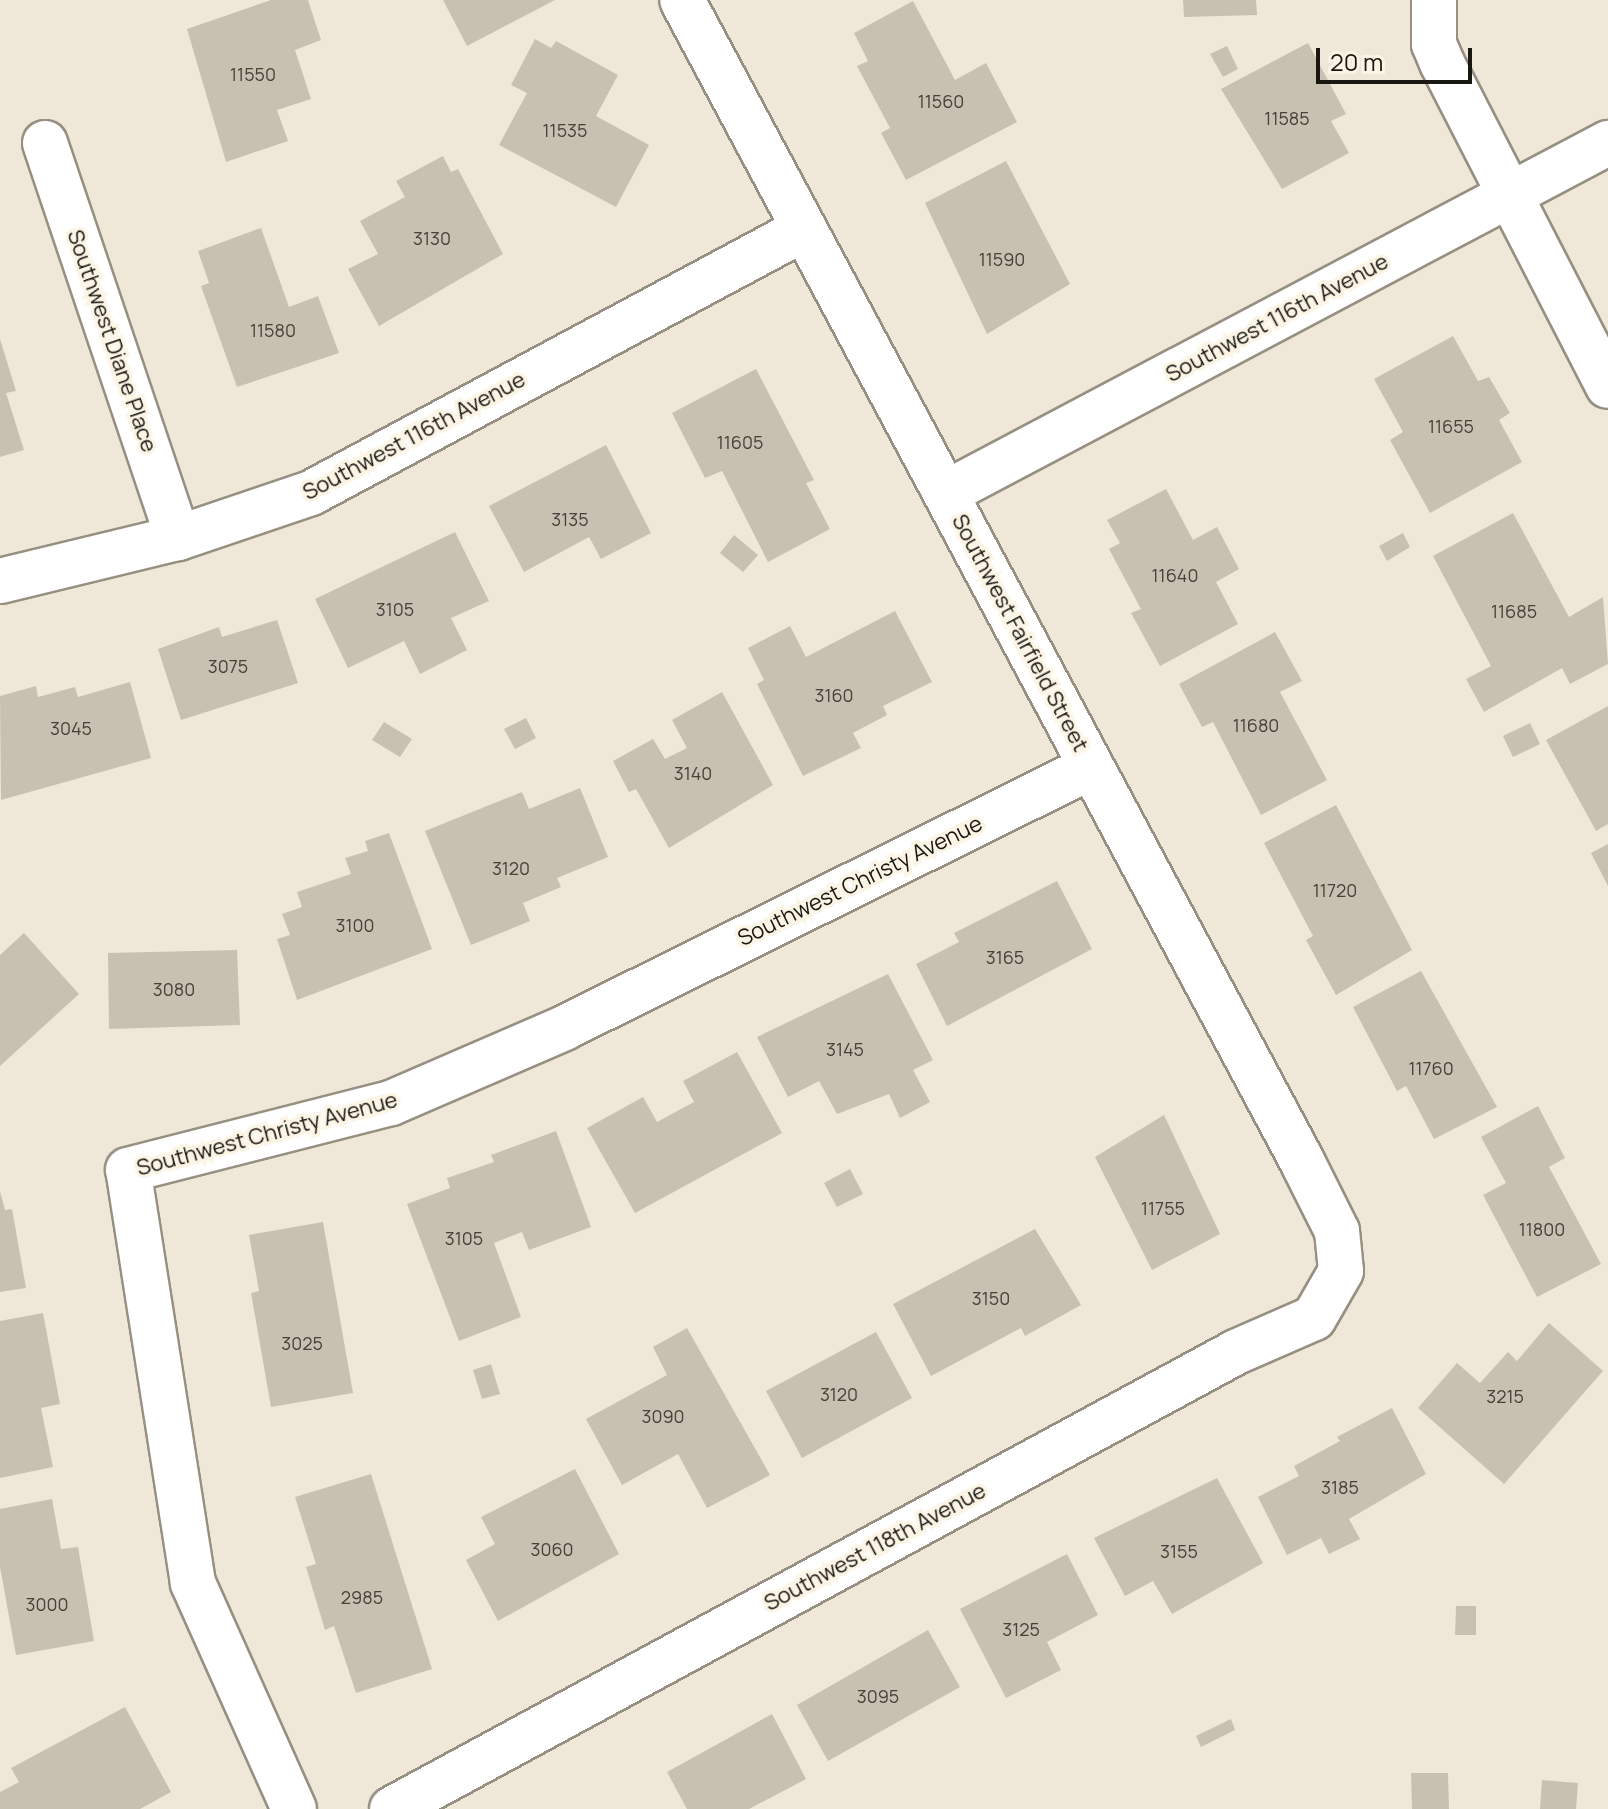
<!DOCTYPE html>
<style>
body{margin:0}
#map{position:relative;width:1608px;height:1809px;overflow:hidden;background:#efe8d9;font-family:Manrope,sans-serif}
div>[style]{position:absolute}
.building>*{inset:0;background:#c8c1b2}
.roads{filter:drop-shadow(2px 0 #979082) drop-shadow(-2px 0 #979082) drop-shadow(0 2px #979082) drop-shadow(0 -2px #979082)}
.minor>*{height:44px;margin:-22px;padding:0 22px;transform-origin:22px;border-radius:22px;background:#fff}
span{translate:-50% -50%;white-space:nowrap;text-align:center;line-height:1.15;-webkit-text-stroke:7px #fcf5e6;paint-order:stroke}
.number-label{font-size:18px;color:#45423a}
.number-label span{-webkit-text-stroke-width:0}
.street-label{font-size:22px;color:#191712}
.scale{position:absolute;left:1316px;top:48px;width:156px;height:36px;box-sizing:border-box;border:4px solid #191712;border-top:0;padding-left:10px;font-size:24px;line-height:28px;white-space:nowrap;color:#191712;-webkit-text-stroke:6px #fcf5e6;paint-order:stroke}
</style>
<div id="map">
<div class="building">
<i style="clip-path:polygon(271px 0,308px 0,321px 40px,295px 50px,311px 99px,277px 110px,288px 141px,226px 162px,187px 29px)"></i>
<i style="clip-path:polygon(443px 0,555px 0,467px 46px)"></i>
<i style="clip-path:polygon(1183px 0,1256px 0,1257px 15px,1184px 17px)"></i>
<i style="clip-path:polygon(913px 1px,955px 80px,986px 63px,1017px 122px,906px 180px,881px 133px,890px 128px,857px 66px,868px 61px,854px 33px)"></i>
<i style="clip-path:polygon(535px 39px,551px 48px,556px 41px,618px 75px,596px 116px,649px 145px,616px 207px,499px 145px,527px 93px,511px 85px)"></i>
<i style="clip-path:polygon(1308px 43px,1346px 114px,1331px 121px,1349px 153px,1282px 189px,1221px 89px)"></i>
<i style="clip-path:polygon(1227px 46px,1238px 69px,1223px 77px,1210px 54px)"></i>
<i style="clip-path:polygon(443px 156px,451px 172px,458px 169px,503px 254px,379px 326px,348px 269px,378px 254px,360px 221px,405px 197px,396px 181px)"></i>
<i style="clip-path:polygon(1006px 161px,1070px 284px,987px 334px,925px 203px)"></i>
<i style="clip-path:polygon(261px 228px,289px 307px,318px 296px,339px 353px,237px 387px,201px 286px,209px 283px,198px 251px)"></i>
<i style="clip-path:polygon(1453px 336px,1478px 381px,1489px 377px,1510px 413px,1499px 420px,1522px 462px,1430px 513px,1390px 440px,1403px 432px,1374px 379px)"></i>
<i style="clip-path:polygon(0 339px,16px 391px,6px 393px,24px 450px,0 457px)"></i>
<i style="clip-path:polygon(756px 369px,814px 480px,806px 483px,830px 529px,768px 562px,722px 471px,705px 478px,672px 413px)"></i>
<i style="clip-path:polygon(606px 445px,651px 533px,601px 559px,589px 537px,524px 572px,489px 506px)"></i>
<i style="clip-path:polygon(1166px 489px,1193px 540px,1217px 527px,1239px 569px,1216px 582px,1238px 624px,1160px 666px,1131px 613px,1141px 609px,1109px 549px,1120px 543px,1107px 520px)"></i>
<i style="clip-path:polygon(1513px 513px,1569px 617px,1603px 597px,1608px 664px,1570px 684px,1562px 668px,1484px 712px,1466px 679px,1491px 666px,1433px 556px)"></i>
<i style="clip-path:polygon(455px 532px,489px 601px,451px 618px,467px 650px,420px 674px,404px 641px,348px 668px,315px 599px)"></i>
<i style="clip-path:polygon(1403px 533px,1410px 547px,1387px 561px,1379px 546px)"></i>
<i style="clip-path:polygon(734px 535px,758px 555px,743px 572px,720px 553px)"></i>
<i style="clip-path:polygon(895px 611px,932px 682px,883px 706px,887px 715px,853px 733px,861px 748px,803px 776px,757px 684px,764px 680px,748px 648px,790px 626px,806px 657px)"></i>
<i style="clip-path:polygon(277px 620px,298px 683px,181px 720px,158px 649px,219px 627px,222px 637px)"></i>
<i style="clip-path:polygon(1275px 632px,1302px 681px,1280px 692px,1327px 780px,1261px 815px,1213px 722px,1202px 727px,1179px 684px)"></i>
<i style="clip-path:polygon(130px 682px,151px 758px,1px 800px,0 696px,36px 686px,38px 697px,75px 687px,78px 697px)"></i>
<i style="clip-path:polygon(722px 692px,773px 785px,669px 848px,636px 789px,629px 792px,613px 761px,653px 739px,665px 759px,687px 748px,672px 720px)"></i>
<i style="clip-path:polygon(1608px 706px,1608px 824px,1596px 831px,1546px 740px)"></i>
<i style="clip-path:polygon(526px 718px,536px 738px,515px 749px,504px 729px)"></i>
<i style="clip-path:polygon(384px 722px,412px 739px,400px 757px,372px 740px)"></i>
<i style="clip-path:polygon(1530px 723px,1540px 744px,1513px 757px,1503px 736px)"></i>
<i style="clip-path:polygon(580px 788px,608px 857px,557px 878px,561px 887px,523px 903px,530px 921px,471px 945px,425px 831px,522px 792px,529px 809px)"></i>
<i style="clip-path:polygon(1336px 805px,1412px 950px,1336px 995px,1306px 940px,1313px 936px,1264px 843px)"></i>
<i style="clip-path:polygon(389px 833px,432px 949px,297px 1000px,277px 939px,290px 935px,282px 914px,302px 907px,297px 892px,351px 874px,345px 858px,368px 851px,365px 841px)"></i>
<i style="clip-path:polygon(1608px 844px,1608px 886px,1591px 853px)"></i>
<i style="clip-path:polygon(1057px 881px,1092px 949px,947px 1026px,916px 964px,959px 942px,954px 933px)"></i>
<i style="clip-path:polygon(24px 933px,79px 994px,0 1066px,0 955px)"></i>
<i style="clip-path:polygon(237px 950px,240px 1025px,109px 1029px,108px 953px)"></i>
<i style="clip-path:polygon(1421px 971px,1497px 1107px,1434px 1139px,1406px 1086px,1397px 1091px,1353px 1007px)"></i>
<i style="clip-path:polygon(888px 974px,933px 1060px,913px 1070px,930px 1102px,900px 1118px,889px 1094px,837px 1114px,819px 1081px,788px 1097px,757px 1037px)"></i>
<i style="clip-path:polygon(737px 1052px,782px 1133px,635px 1213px,587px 1128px,643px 1097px,657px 1122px,694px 1102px,683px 1081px)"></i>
<i style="clip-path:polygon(1538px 1106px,1565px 1158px,1549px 1167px,1601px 1264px,1537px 1297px,1483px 1195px,1506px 1183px,1481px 1137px)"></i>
<i style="clip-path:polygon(1164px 1115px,1220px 1234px,1152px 1270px,1095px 1157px)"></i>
<i style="clip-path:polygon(556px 1131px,591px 1227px,529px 1250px,522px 1232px,494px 1243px,521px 1317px,459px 1341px,407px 1204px,450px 1188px,447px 1178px,494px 1162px,491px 1155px)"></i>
<i style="clip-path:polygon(850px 1169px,863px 1194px,837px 1207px,824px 1183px)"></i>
<i style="clip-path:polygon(0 1191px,5px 1210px,12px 1209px,26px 1288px,0 1292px)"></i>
<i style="clip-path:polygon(323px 1222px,353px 1393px,271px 1407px,251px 1293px,259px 1291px,249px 1235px)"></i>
<i style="clip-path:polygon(1035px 1229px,1081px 1305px,1025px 1336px,1021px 1328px,931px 1376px,893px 1304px)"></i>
<i style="clip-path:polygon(43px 1313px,60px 1404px,41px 1408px,53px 1467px,0 1478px,0 1321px)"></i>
<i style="clip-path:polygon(1549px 1323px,1603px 1371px,1504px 1484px,1418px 1408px,1457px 1363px,1480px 1383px,1508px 1352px,1517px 1361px)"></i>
<i style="clip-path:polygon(687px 1328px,770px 1475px,707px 1508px,678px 1454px,622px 1485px,586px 1419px,667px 1375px,653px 1347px)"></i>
<i style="clip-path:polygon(876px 1332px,912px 1398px,802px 1458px,766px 1391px)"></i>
<i style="clip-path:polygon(491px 1364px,500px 1394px,482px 1399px,473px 1370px)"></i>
<i style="clip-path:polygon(1392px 1408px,1426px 1474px,1349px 1519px,1360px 1539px,1329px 1554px,1321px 1538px,1287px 1555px,1258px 1497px,1299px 1476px,1294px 1466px,1340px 1441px,1337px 1437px)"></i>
<i style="clip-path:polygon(575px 1469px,619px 1554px,498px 1621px,466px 1560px,495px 1544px,481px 1517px)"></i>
<i style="clip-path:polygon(371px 1474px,432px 1669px,356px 1693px,334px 1626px,325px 1630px,306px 1567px,316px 1564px,295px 1497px)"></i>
<i style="clip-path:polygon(1217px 1478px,1263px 1563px,1172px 1614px,1153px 1581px,1125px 1596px,1094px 1538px)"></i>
<i style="clip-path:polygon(52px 1499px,61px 1549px,78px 1547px,94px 1641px,16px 1655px,0 1567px,0 1509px)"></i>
<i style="clip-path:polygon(1067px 1554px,1098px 1615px,1047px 1642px,1061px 1670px,1006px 1698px,960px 1609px)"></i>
<i style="clip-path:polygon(1456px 1606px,1476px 1606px,1476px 1635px,1455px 1635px)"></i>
<i style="clip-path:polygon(928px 1630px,960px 1687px,828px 1761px,797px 1705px)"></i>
<i style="clip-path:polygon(125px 1707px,171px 1792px,140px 1809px,0 1809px,0 1792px,19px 1782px,11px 1768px)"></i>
<i style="clip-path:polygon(772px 1714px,806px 1779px,749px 1809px,687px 1809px,667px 1772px)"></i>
<i style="clip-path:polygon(1231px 1719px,1235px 1730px,1201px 1747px,1196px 1736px)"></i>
<i style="clip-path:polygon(1411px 1773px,1448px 1773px,1449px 1809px,1412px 1809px)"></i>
<i style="clip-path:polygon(1542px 1780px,1578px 1783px,1576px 1809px,1540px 1809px)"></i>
</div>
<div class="roads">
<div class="minor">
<i style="left:1434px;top:0;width:44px;rotate:90deg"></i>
<i style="left:1434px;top:44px;width:21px;rotate:67deg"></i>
<i style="left:1442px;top:63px;width:363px;rotate:62.8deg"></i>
<i style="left:45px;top:143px;width:417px;rotate:71.4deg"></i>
<i style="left:946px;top:493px;width:749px;rotate:-27.87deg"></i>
<i style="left:0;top:581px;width:183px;rotate:-13.6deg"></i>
<i style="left:178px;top:538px;width:140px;rotate:-18.7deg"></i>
<i style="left:311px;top:493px;width:559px;rotate:-28.17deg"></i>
<i style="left:294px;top:1809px;width:248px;rotate:-114.1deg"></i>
<i style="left:193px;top:1583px;width:418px;rotate:-98.9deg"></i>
<i style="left:128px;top:1170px;width:271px;rotate:-14.3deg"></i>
<i style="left:391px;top:1103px;width:189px;rotate:-23.4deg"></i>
<i style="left:564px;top:1028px;width:588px;rotate:-26.35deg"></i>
<i style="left:392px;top:1809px;width:960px;rotate:-28.43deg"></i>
<i style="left:1236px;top:1352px;width:85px;rotate:-23.6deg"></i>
<i style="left:1314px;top:1318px;width:54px;rotate:-60.1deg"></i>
<i style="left:1341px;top:1271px;width:40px;rotate:-95.7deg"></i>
<i style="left:1337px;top:1231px;width:76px;rotate:-116.6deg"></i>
<i style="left:1303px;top:1163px;width:1318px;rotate:-118.1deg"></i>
</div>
</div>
<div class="number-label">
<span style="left:253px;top:74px">11550</span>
<span style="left:941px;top:101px">11560</span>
<span style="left:1287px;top:118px">11585</span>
<span style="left:565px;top:130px">11535</span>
<span style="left:432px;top:238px">3130</span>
<span style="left:1002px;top:259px">11590</span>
<span style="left:273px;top:330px">11580</span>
<span style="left:1451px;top:426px">11655</span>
<span style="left:740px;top:442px">11605</span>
<span style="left:570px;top:519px">3135</span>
<span style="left:1175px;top:575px">11640</span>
<span style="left:395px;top:609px">3105</span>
<span style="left:1514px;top:611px">11685</span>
<span style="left:228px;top:666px">3075</span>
<span style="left:834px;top:695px">3160</span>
<span style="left:1256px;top:725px">11680</span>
<span style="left:71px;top:728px">3045</span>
<span style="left:693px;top:773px">3140</span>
<span style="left:511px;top:868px">3120</span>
<span style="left:1335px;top:890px">11720</span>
<span style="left:355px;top:925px">3100</span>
<span style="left:1005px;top:957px">3165</span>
<span style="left:174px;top:989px">3080</span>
<span style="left:845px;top:1049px">3145</span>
<span style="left:1431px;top:1068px">11760</span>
<span style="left:1163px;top:1208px">11755</span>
<span style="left:1542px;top:1229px">11800</span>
<span style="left:464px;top:1238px">3105</span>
<span style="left:991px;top:1298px">3150</span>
<span style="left:302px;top:1343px">3025</span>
<span style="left:839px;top:1394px">3120</span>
<span style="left:1505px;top:1396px">3215</span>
<span style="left:663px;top:1416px">3090</span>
<span style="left:1340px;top:1487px">3185</span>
<span style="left:552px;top:1549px">3060</span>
<span style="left:1179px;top:1551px">3155</span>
<span style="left:362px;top:1597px">2985</span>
<span style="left:47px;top:1604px">3000</span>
<span style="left:1021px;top:1629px">3125</span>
<span style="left:878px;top:1696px">3095</span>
</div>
<div class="street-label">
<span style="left:1277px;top:318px;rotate:-28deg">Southwest 116th Avenue</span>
<span style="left:112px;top:341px;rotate:71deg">Southwest Diane Place</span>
<span style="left:414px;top:436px;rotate:-28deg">Southwest 116th Avenue</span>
<span style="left:1020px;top:633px;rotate:62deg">Southwest Fairfield Street</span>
<span style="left:860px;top:881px;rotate:-26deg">Southwest Christy Avenue</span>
<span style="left:267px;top:1134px;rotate:-15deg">Southwest Christy Avenue</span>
<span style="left:875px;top:1547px;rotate:-28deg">Southwest 118th Avenue</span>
</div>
<div class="scale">20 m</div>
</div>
